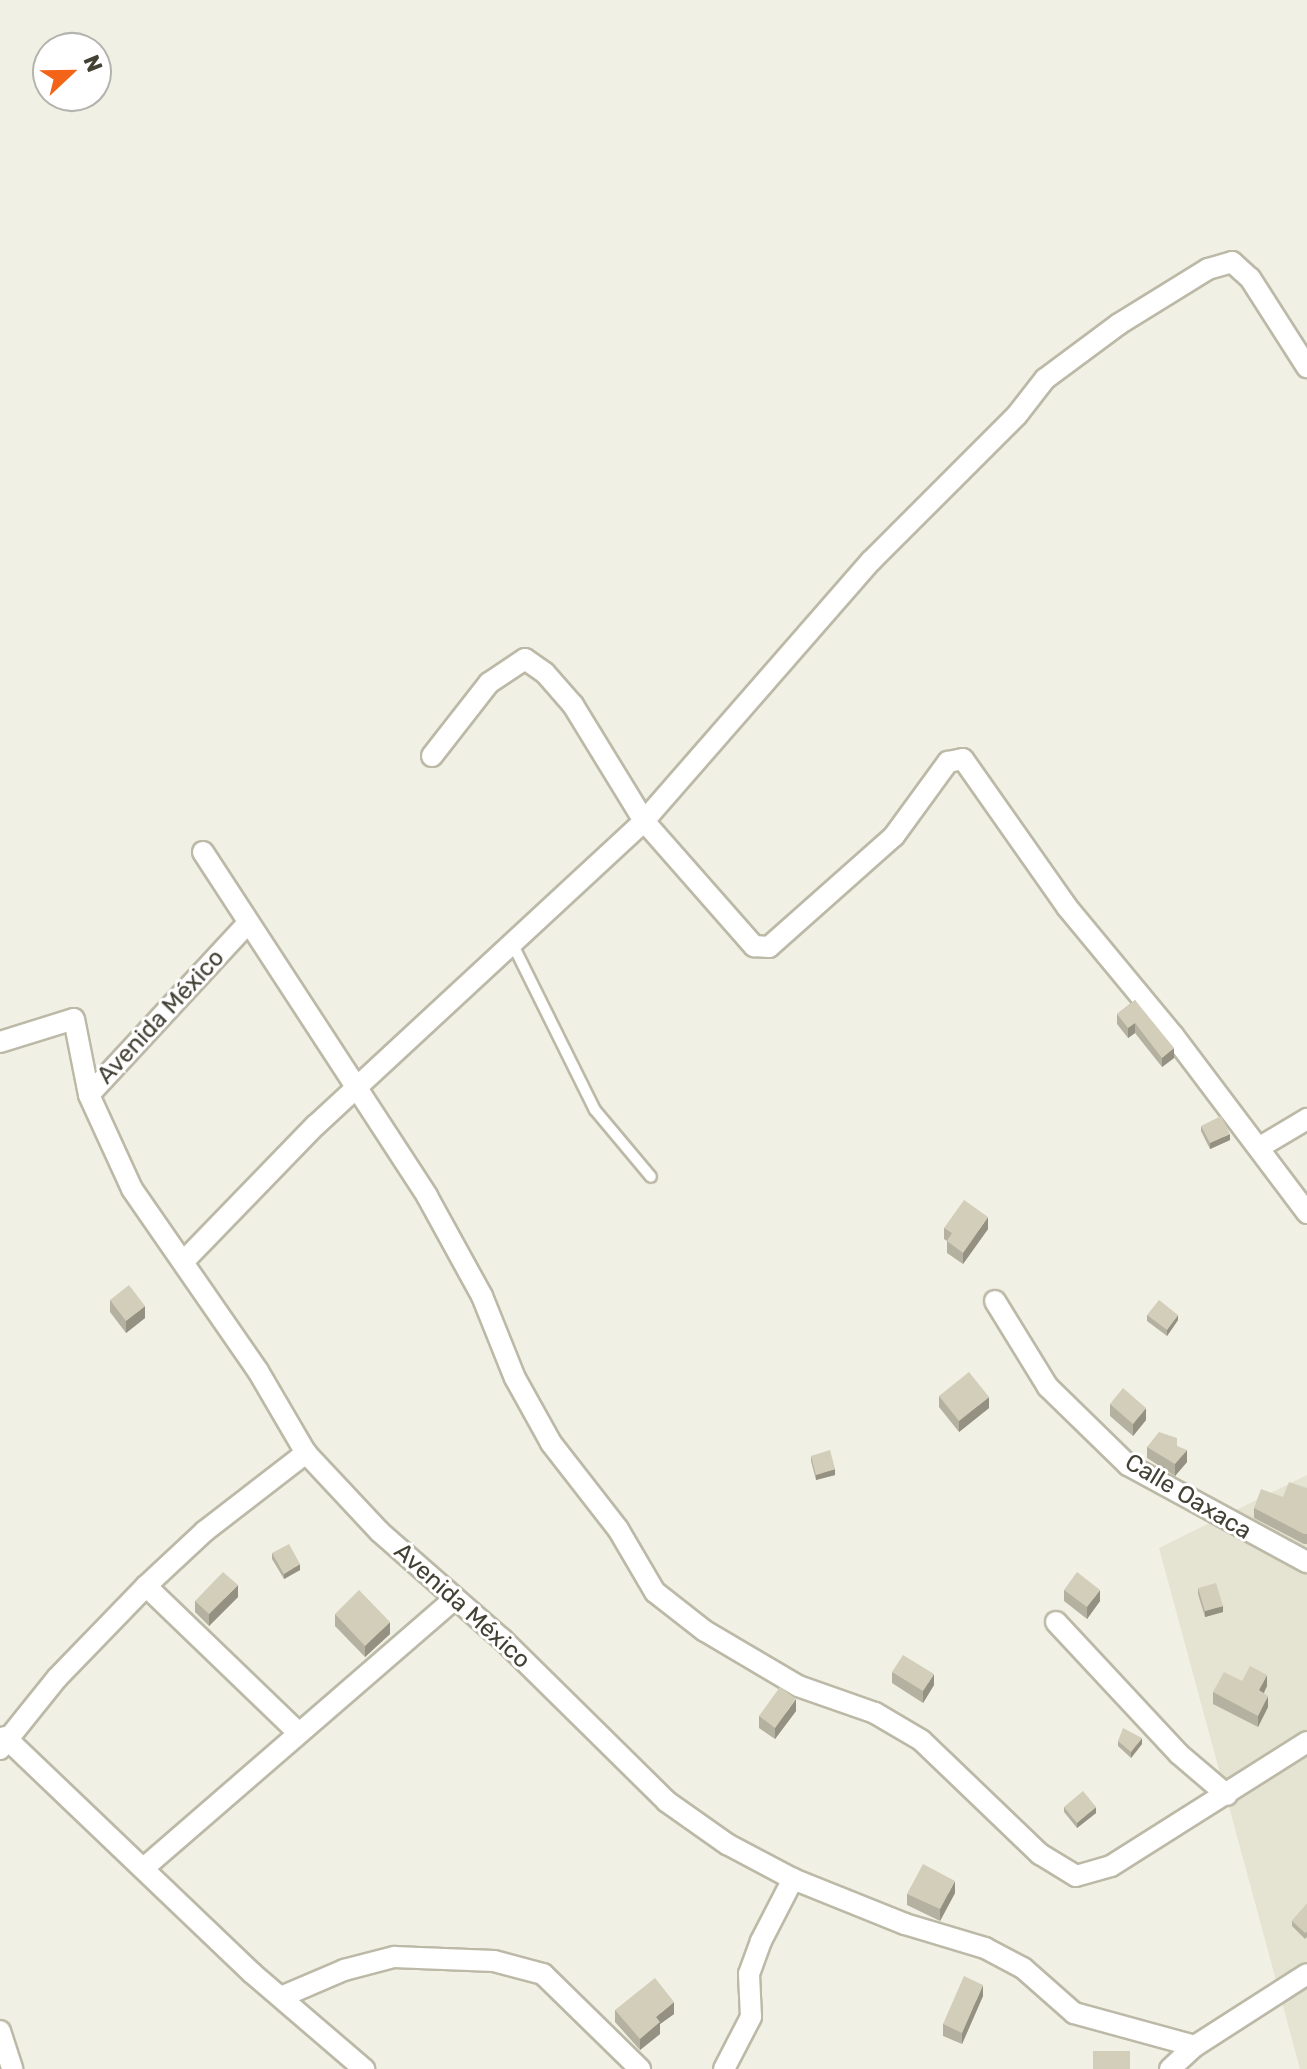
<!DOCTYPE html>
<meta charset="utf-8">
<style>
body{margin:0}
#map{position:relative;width:1307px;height:2069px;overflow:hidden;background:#f1f0e4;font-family:Rubik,sans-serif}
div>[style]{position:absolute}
.residential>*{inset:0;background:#e5e3d2}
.roads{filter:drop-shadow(2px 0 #bcb9a7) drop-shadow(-2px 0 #bcb9a7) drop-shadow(0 2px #bcb9a7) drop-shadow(0 -2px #bcb9a7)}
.service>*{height:10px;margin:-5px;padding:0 5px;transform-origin:5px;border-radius:5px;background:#fff}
.minor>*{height:20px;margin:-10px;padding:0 10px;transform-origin:10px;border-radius:10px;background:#fff}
.wall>*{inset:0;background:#b5b1a0}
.shaded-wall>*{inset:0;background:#949082}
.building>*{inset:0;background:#d3ceba}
span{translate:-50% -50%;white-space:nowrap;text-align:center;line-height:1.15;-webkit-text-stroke:6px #fff;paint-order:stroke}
.street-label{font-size:24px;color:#434034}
.north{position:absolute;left:32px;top:32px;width:80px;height:80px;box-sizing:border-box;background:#fff;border:2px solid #b4b3ae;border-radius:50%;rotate:68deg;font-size:22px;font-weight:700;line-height:32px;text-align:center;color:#434034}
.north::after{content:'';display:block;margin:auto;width:28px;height:36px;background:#f36419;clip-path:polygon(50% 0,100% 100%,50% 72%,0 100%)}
</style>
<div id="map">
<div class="residential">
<i style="clip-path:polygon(1307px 1475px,1307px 2069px,1300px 2069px,1159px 1548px)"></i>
</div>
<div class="roads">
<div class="service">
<i style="left:513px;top:945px;width:184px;rotate:63.6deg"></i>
<i style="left:595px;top:1110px;width:87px;rotate:50.1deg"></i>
</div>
<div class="minor">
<i style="left:432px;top:756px;width:93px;rotate:-52deg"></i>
<i style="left:489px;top:683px;width:43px;rotate:-33.7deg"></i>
<i style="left:525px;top:659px;width:24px;rotate:35deg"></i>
<i style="left:545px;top:673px;width:43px;rotate:48.8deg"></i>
<i style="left:573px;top:705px;width:136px;rotate:58.5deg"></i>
<i style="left:644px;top:821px;width:167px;rotate:48.7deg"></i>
<i style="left:754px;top:946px;width:15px;rotate:4deg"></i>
<i style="left:769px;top:947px;width:167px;rotate:-41.6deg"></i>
<i style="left:894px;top:836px;width:92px;rotate:-53.9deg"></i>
<i style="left:948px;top:762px;width:15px;rotate:-11deg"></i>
<i style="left:963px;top:759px;width:181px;rotate:54.9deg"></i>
<i style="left:1067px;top:907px;width:166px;rotate:50.4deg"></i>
<i style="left:1173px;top:1035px;width:223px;rotate:53deg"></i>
<i style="left:203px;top:852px;width:411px;rotate:56.9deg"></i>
<i style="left:427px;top:1196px;width:114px;rotate:61.2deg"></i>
<i style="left:482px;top:1296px;width:88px;rotate:68.1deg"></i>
<i style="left:515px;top:1378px;width:74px;rotate:61deg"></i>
<i style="left:551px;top:1443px;width:109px;rotate:52.1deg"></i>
<i style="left:618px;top:1529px;width:73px;rotate:59.6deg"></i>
<i style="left:655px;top:1592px;width:63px;rotate:38deg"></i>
<i style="left:705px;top:1631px;width:108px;rotate:30.6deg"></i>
<i style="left:798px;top:1686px;width:82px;rotate:19.3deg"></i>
<i style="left:875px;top:1713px;width:53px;rotate:30.4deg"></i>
<i style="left:921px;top:1740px;width:165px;rotate:43.8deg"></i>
<i style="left:1040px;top:1854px;width:42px;rotate:31.4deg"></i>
<i style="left:1076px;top:1876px;width:36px;rotate:-16deg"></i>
<i style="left:1111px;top:1866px;width:232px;rotate:-32.3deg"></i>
<i style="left:248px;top:923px;width:234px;rotate:132.8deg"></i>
<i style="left:89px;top:1095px;width:103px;rotate:65.4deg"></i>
<i style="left:132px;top:1189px;width:221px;rotate:55.3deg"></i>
<i style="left:258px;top:1371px;width:95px;rotate:59.7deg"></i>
<i style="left:306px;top:1453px;width:108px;rotate:46.9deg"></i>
<i style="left:380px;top:1532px;width:162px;rotate:41.3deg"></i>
<i style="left:502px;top:1639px;width:231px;rotate:44.6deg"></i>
<i style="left:666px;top:1801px;width:75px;rotate:35.2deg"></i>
<i style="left:727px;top:1844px;width:75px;rotate:27.9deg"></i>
<i style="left:793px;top:1879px;width:121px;rotate:21.9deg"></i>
<i style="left:905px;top:1924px;width:84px;rotate:16.7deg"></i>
<i style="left:985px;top:1948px;width:43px;rotate:27.8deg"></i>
<i style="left:1023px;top:1968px;width:68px;rotate:41.4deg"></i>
<i style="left:1074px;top:2013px;width:125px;rotate:15.3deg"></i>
<i style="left:0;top:1042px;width:77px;rotate:-17.3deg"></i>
<i style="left:74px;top:1019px;width:77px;rotate:78.8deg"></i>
<i style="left:1260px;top:1147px;width:55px;rotate:-30.8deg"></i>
<i style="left:184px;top:1261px;width:190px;rotate:-45.9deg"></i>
<i style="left:316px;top:1125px;width:447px;rotate:-42.8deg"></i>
<i style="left:644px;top:821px;width:345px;rotate:-48.9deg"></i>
<i style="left:871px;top:561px;width:206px;rotate:-45deg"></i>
<i style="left:1017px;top:415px;width:46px;rotate:-52.1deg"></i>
<i style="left:1045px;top:379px;width:92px;rotate:-36.6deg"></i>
<i style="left:1119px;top:324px;width:105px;rotate:-31.7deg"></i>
<i style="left:1208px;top:269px;width:25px;rotate:-16deg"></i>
<i style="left:1232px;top:262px;width:24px;rotate:42deg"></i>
<i style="left:1250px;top:278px;width:106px;rotate:57.4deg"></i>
<i style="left:995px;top:1301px;width:101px;rotate:58.4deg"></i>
<i style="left:1048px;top:1387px;width:112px;rotate:44.3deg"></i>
<i style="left:1128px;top:1465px;width:204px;rotate:28.5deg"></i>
<i style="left:146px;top:1586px;width:212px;rotate:43.9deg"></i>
<i style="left:1056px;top:1622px;width:180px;rotate:47deg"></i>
<i style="left:1179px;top:1754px;width:63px;rotate:40.5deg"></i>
<i style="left:5px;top:1737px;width:342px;rotate:43.7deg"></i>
<i style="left:252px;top:1973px;width:148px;rotate:40.6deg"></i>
<i style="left:0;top:1749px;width:91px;rotate:-51.2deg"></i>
<i style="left:57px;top:1678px;width:128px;rotate:-45.9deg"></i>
<i style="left:146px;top:1586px;width:81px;rotate:-43deg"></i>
<i style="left:205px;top:1531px;width:128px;rotate:-37.7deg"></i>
<i style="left:145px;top:1867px;width:409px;rotate:-40.9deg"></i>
<i style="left:281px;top:1997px;width:69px;rotate:-23.2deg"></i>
<i style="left:344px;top:1970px;width:52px;rotate:-14.6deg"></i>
<i style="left:394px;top:1957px;width:100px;rotate:2.3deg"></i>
<i style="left:494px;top:1961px;width:51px;rotate:14.9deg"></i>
<i style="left:543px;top:1974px;width:136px;rotate:44.4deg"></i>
<i style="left:0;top:2031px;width:40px;rotate:72deg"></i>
<i style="left:724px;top:2069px;width:59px;rotate:-62.6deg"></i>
<i style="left:751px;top:2017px;width:43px;rotate:-92.7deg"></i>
<i style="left:749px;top:1974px;width:35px;rotate:-70deg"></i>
<i style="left:761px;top:1941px;width:70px;rotate:-62.7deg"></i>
<i style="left:1170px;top:2069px;width:34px;rotate:-43deg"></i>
<i style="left:1195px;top:2046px;width:133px;rotate:-32.7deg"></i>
</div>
</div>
<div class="wall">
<i style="clip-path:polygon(1135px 1000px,1174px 1058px,1162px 1067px,1135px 1033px,1128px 1038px,1117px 1024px,1117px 1014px)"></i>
<i style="clip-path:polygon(1201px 1126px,1230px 1140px,1210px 1149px,1201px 1131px)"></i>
<i style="clip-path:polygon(944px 1228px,988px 1229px,963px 1264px,947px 1253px,947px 1241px,944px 1239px)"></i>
<i style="clip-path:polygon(110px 1300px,145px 1318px,126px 1333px,110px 1312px)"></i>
<i style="clip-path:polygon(1147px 1315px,1178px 1320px,1167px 1336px,1147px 1321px)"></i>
<i style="clip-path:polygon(939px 1396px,989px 1408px,959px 1432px,939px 1407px)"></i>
<i style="clip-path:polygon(1110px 1404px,1146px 1420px,1133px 1436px,1110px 1416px)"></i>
<i style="clip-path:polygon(1177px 1446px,1187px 1462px,1175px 1476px,1147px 1458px,1147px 1447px)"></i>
<i style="clip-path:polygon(811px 1456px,835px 1475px,816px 1480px,811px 1461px)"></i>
<i style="clip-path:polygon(1307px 1488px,1307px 1544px,1304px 1544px,1254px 1518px,1254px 1508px)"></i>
<i style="clip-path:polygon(272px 1553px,300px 1570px,284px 1579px,272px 1559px)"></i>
<i style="clip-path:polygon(1198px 1588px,1223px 1612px,1205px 1617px,1198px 1594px)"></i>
<i style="clip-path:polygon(1064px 1590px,1100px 1601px,1087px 1619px,1064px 1601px)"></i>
<i style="clip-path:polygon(238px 1597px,209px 1626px,195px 1612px,195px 1601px)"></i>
<i style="clip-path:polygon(335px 1614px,390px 1634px,365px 1657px,335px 1626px)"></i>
<i style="clip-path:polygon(892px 1672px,934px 1685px,923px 1703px,892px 1683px)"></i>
<i style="clip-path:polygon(1242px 1681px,1267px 1686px,1264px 1693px,1268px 1707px,1258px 1727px,1213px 1704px,1213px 1692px)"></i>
<i style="clip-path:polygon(796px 1711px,775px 1739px,759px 1728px,759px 1716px)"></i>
<i style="clip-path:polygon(1118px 1741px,1142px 1744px,1131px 1758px,1118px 1746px)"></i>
<i style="clip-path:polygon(1064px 1807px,1096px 1813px,1077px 1828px,1064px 1812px)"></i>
<i style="clip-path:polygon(955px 1893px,940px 1921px,907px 1905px,907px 1894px)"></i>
<i style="clip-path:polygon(1307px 1904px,1307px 1937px,1305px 1939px,1292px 1926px,1292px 1921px)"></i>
<i style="clip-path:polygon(983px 1996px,962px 2044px,943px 2036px,943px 2024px)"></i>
<i style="clip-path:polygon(615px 2010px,674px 2014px,660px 2024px,660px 2034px,640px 2050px,615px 2022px)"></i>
</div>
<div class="shaded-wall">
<i style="clip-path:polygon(1135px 1023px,1135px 1033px,1128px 1038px,1128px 1028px)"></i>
<i style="clip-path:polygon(1174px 1048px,1174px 1058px,1162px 1067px,1162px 1058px)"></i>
<i style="clip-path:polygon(1230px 1134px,1230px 1140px,1210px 1149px,1210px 1143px)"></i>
<i style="clip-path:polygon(988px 1217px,988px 1229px,963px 1264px,963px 1253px)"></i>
<i style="clip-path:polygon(145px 1306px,145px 1318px,126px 1333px,126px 1321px)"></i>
<i style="clip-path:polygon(1178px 1315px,1178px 1320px,1167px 1336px,1167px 1330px)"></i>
<i style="clip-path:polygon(989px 1397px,989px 1408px,959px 1432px,959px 1421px)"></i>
<i style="clip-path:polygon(1146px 1408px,1146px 1420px,1133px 1436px,1133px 1424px)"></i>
<i style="clip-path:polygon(1187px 1450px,1187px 1462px,1175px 1476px,1175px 1464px)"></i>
<i style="clip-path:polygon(835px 1469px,835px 1475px,816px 1480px,816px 1475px)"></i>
<i style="clip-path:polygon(300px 1564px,300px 1570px,284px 1579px,284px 1574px)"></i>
<i style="clip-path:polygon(238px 1585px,238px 1597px,209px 1626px,209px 1614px)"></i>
<i style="clip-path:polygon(1100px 1590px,1100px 1601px,1087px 1619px,1087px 1607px)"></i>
<i style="clip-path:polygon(1223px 1606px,1223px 1612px,1205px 1617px,1205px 1611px)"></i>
<i style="clip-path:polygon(390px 1622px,390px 1634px,365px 1657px,365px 1646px)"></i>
<i style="clip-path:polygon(934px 1674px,934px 1685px,923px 1703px,923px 1691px)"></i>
<i style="clip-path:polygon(1267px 1675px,1267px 1686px,1259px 1702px,1259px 1690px)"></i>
<i style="clip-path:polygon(1268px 1696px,1268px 1707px,1258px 1727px,1258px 1716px)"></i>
<i style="clip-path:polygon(796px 1699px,796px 1711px,775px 1739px,775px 1728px)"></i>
<i style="clip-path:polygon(1142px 1738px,1142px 1744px,1131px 1758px,1131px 1752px)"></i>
<i style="clip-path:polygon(1096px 1807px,1096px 1813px,1077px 1828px,1077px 1823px)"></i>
<i style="clip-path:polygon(955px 1881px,955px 1893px,940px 1921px,940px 1909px)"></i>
<i style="clip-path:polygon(983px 1985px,983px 1996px,962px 2044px,962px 2033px)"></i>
<i style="clip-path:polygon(674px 2002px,674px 2014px,660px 2024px,660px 2034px,640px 2050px,640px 2039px,656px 2017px)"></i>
</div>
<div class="building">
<i style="clip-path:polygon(1135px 1000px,1174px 1048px,1162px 1058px,1135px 1023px,1128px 1028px,1117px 1014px)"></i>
<i style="clip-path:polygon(1221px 1116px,1230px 1134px,1210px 1143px,1201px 1126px)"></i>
<i style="clip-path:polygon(964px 1200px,988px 1217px,963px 1253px,947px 1241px,952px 1233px,944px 1228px)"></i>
<i style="clip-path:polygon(129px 1285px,145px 1306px,126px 1321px,110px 1300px)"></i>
<i style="clip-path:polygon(1159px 1300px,1178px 1315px,1167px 1330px,1147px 1315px)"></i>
<i style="clip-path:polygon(969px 1372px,989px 1397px,959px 1421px,939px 1396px)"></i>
<i style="clip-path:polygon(1123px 1388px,1146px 1408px,1133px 1424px,1110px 1404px)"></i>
<i style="clip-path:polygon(1159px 1432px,1177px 1438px,1177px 1446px,1187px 1450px,1175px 1464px,1147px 1447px)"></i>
<i style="clip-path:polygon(830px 1450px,835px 1469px,816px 1475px,811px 1456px)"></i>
<i style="clip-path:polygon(1289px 1482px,1307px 1488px,1307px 1534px,1304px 1534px,1254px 1508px,1261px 1489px,1283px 1497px)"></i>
<i style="clip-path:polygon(289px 1544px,300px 1564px,284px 1574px,272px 1553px)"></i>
<i style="clip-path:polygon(223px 1572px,238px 1585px,209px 1614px,195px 1601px)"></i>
<i style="clip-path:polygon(1077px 1572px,1100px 1590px,1087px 1607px,1064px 1590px)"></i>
<i style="clip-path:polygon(1216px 1583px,1223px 1606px,1205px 1611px,1198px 1588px)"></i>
<i style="clip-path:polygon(359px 1590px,390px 1622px,365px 1646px,335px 1614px)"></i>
<i style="clip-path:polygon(903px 1655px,934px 1674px,923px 1691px,892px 1672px)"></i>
<i style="clip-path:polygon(1250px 1666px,1267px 1675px,1259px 1690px,1268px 1696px,1258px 1716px,1213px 1692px,1224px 1672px,1242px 1681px)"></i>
<i style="clip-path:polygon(780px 1687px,796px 1699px,775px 1728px,759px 1716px)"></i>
<i style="clip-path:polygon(1123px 1728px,1142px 1738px,1131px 1752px,1118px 1741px)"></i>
<i style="clip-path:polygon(1083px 1791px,1096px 1807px,1077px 1823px,1064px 1807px)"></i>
<i style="clip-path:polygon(923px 1864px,955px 1881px,940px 1909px,907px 1894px)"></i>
<i style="clip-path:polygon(1307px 1904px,1307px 1932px,1305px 1933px,1292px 1921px)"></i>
<i style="clip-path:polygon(964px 1976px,983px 1985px,962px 2033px,943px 2024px)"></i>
<i style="clip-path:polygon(655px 1978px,674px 2002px,656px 2017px,660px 2022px,640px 2039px,615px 2010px)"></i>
<i style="clip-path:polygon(1093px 2051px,1130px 2051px,1130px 2069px,1093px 2069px)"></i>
</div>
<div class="street-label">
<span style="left:161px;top:1017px;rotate:-47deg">Avenida México</span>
<span style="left:1188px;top:1497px;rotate:31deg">Calle Oaxaca</span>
<span style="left:462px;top:1606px;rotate:42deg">Avenida México</span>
</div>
<div class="north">N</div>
</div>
